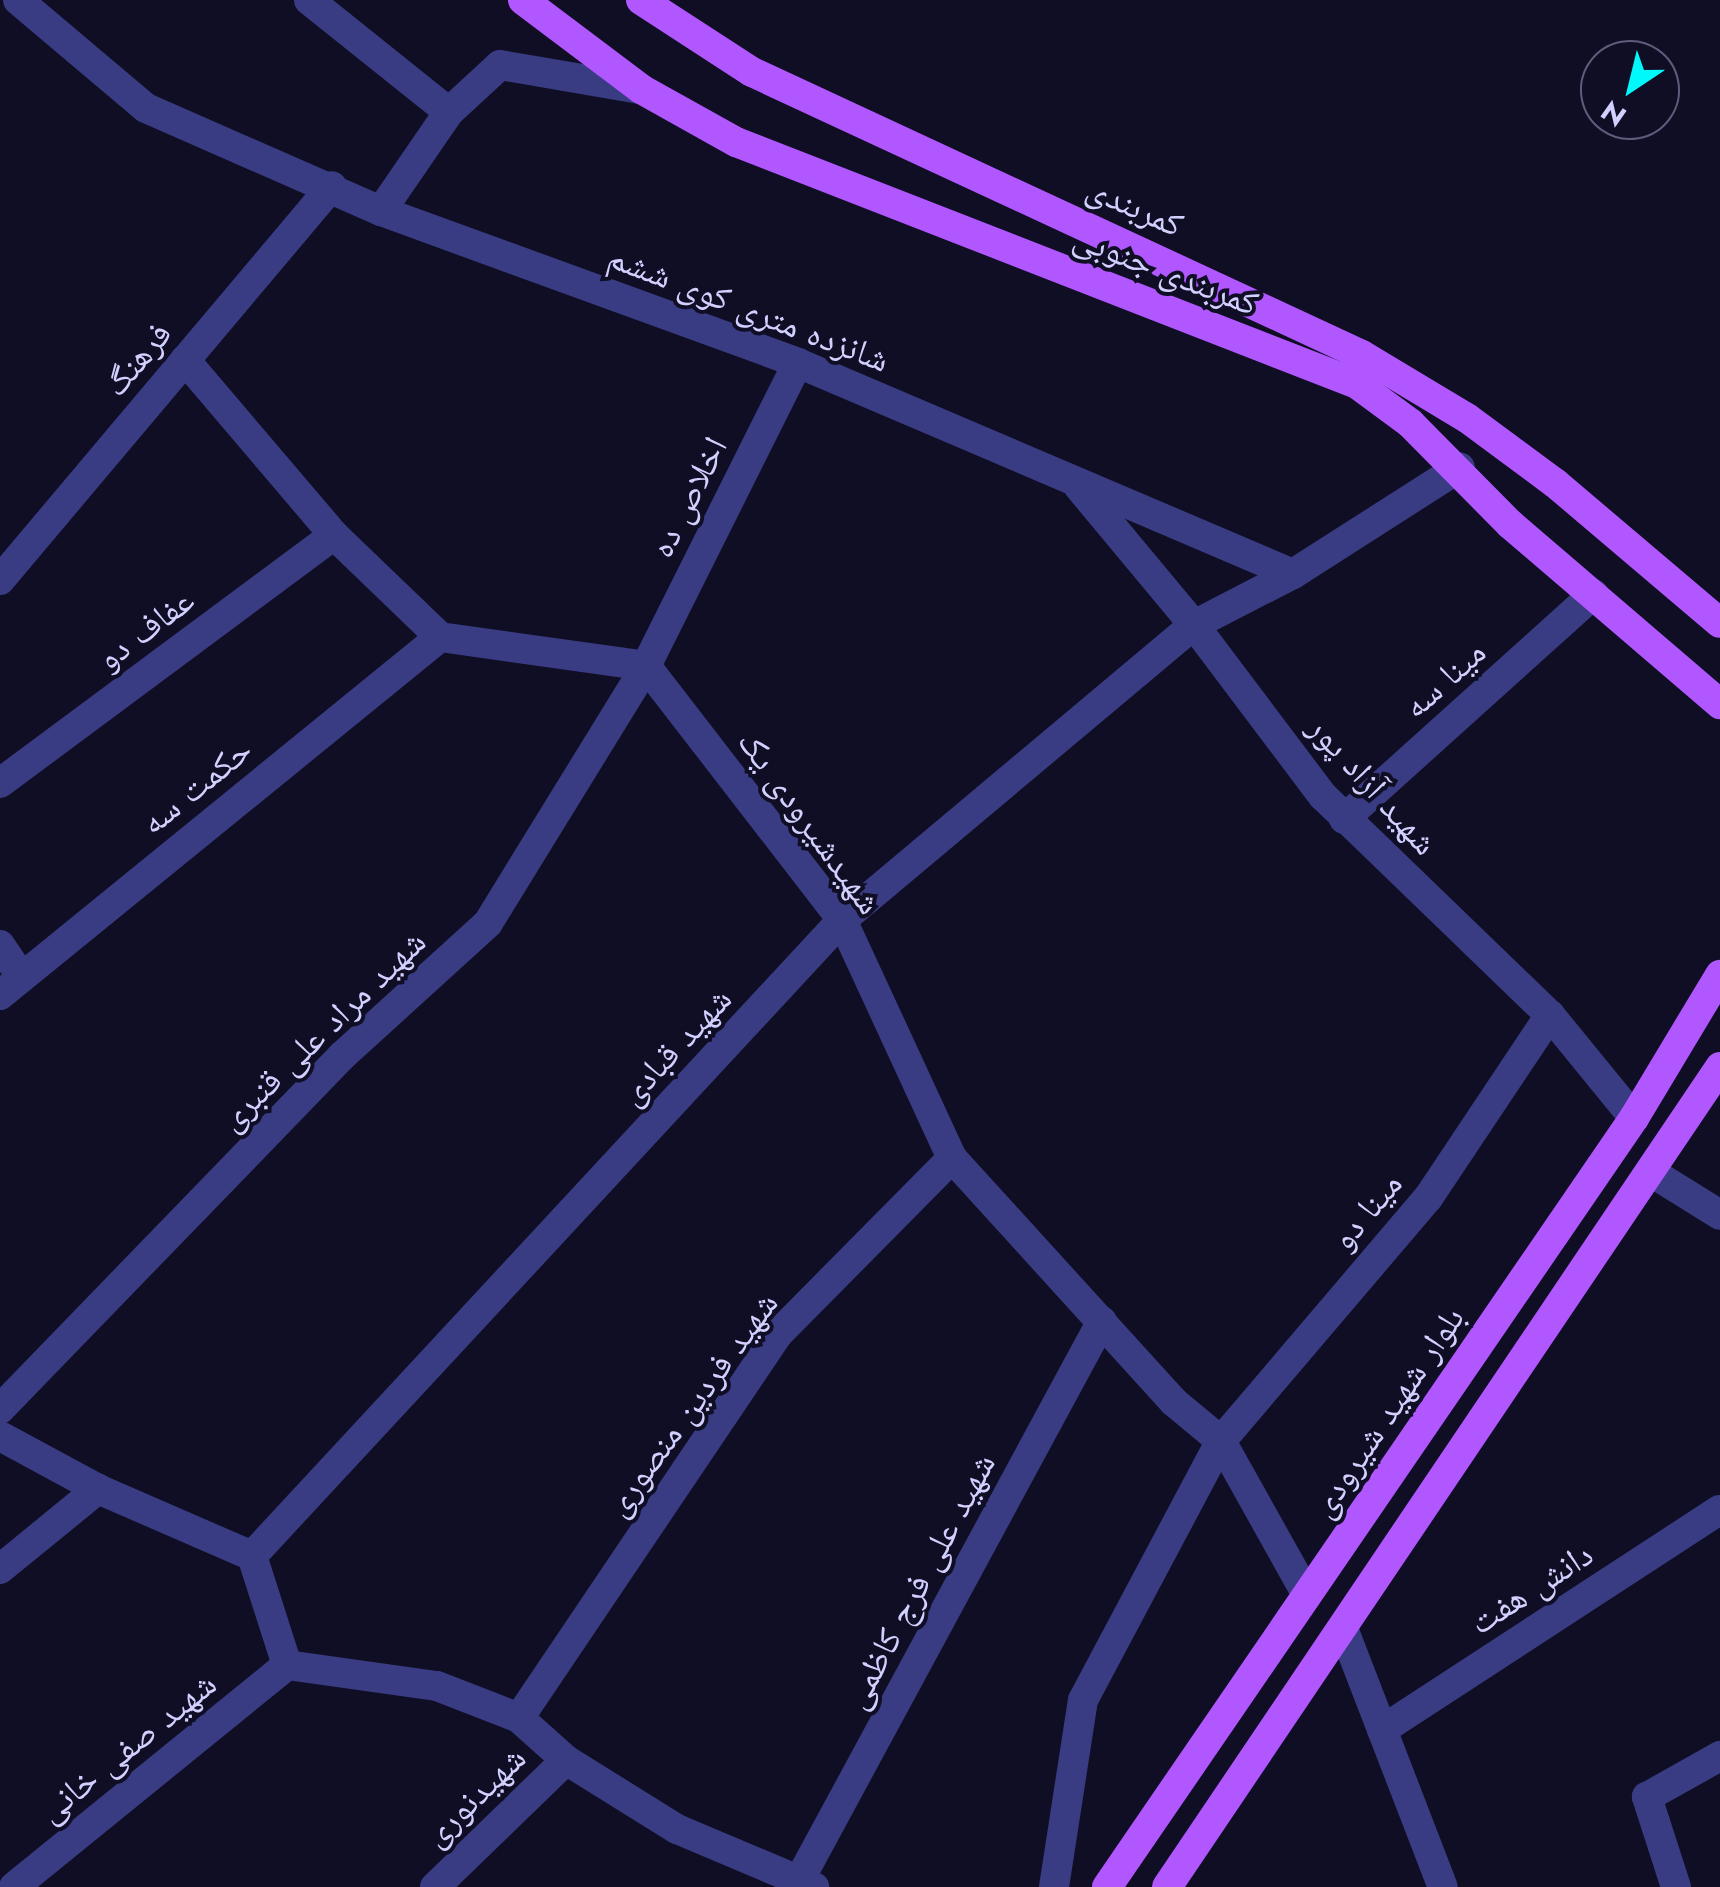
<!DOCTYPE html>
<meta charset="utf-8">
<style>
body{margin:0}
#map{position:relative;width:1720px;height:1887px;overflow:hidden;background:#100e24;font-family:Jost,"Noto Naskh Arabic",sans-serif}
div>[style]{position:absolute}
.minor>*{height:30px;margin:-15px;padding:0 15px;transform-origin:15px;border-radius:15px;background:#393c83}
.major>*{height:30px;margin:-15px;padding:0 15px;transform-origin:15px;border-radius:15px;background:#b157ff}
span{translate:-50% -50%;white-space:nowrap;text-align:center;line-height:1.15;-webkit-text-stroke:8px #100e24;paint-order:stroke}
.street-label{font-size:35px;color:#d2d0ff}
.north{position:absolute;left:1580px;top:40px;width:100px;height:100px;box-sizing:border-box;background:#100e24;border:2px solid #5e5c7c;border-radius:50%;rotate:215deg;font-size:28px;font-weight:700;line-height:40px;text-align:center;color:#d2d0ff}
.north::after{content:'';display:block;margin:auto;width:35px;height:45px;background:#00f9fb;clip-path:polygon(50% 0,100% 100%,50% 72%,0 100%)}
</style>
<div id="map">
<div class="minor">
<i style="left:18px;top:0;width:167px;rotate:40.2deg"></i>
<i style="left:146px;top:108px;width:257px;rotate:23.7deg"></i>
<i style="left:381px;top:211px;width:444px;rotate:20deg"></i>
<i style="left:798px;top:363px;width:538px;rotate:23.09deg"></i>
<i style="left:1293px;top:574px;width:198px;rotate:-32.6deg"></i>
<i style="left:309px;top:0;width:179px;rotate:38.7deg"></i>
<i style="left:381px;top:211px;width:120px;rotate:-55.5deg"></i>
<i style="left:449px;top:112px;width:69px;rotate:-42.7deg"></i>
<i style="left:500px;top:65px;width:143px;rotate:9.7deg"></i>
<i style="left:185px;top:360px;width:230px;rotate:49.6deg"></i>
<i style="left:334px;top:535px;width:147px;rotate:43.9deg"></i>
<i style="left:440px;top:637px;width:208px;rotate:8deg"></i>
<i style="left:646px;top:666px;width:321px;rotate:52.3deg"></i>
<i style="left:842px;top:920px;width:262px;rotate:65.2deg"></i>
<i style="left:952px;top:1158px;width:330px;rotate:47.7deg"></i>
<i style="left:1174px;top:1402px;width:61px;rotate:39.7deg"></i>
<i style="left:1221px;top:1441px;width:176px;rotate:60.8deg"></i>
<i style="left:1079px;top:487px;width:180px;rotate:50.2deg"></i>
<i style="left:1194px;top:625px;width:214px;rotate:53deg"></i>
<i style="left:1323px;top:796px;width:315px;rotate:44deg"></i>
<i style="left:1550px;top:1015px;width:133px;rotate:50.8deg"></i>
<i style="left:0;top:580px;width:515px;rotate:-49.88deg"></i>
<i style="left:0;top:783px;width:416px;rotate:-36.6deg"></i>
<i style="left:1344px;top:819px;width:336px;rotate:-42deg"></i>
<i style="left:0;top:945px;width:37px;rotate:56deg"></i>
<i style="left:0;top:995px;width:567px;rotate:-39.13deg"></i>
<i style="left:1651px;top:1172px;width:81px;rotate:31.9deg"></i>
<i style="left:0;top:1409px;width:492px;rotate:-45.9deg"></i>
<i style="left:342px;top:1056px;width:197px;rotate:-42.3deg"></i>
<i style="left:488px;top:923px;width:302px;rotate:-58.4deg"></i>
<i style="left:646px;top:666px;width:339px;rotate:-63.4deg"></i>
<i style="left:0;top:1436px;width:111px;rotate:28.4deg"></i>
<i style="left:0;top:1569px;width:127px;rotate:-39.2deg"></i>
<i style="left:98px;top:1489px;width:168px;rotate:23.5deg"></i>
<i style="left:1344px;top:1631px;width:274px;rotate:68.9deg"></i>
<i style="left:287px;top:1665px;width:114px;rotate:-107.8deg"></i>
<i style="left:252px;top:1556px;width:868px;rotate:-47.15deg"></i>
<i style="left:842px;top:920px;width:459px;rotate:-40deg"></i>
<i style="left:1194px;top:625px;width:111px;rotate:-27.3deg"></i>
<i style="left:287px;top:1665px;width:151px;rotate:8deg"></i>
<i style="left:437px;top:1686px;width:88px;rotate:21.3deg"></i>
<i style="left:519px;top:1718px;width:63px;rotate:41.8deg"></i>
<i style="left:566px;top:1760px;width:131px;rotate:31.9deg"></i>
<i style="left:677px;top:1829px;width:149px;rotate:22.9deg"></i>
<i style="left:519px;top:1718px;width:462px;rotate:-56deg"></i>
<i style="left:777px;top:1335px;width:249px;rotate:-45.3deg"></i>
<i style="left:1382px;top:1730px;width:403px;rotate:-33.1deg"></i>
<i style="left:801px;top:1877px;width:632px;rotate:-61.57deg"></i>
<i style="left:14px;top:1887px;width:352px;rotate:-39.1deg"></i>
<i style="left:435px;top:1887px;width:182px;rotate:-44.1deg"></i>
<i style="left:1054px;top:1887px;width:189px;rotate:-81.2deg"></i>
<i style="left:1083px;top:1700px;width:293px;rotate:-62deg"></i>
<i style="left:1221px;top:1441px;width:319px;rotate:-49.6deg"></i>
<i style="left:1428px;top:1198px;width:220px;rotate:-56.3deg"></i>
<i style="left:1676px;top:1887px;width:95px;rotate:-107.9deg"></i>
<i style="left:1647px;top:1797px;width:84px;rotate:-29.3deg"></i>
</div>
<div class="major">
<i style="left:523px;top:0;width:148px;rotate:37deg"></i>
<i style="left:641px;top:89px;width:109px;rotate:29.2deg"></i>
<i style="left:736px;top:142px;width:666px;rotate:21.29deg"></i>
<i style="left:1357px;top:384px;width:66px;rotate:36.3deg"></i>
<i style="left:1410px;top:423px;width:142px;rotate:45.3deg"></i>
<i style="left:1510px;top:524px;width:277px;rotate:40.6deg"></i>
<i style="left:641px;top:0;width:132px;rotate:33deg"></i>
<i style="left:752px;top:72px;width:672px;rotate:24.89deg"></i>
<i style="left:1362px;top:355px;width:122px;rotate:31deg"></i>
<i style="left:1467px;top:418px;width:109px;rotate:36.5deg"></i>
<i style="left:1555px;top:483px;width:216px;rotate:40.3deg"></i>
<i style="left:1107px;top:1887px;width:932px;rotate:-55.58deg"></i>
<i style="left:1634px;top:1118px;width:167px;rotate:-59deg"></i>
<i style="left:1167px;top:1887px;width:989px;rotate:-56deg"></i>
</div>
<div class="street-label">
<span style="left:1135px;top:206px;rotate:24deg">کمربندی</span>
<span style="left:1166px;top:270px;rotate:21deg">کمربندی جنوبی</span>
<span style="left:749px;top:308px;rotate:21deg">شانزده متری کوی ششم</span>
<span style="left:137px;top:359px;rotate:-50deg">فرهنگ</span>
<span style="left:688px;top:497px;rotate:-63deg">اخلاص ده</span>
<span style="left:145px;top:629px;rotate:-37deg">عفاف دو</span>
<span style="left:1444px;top:679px;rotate:-42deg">مینا سه</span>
<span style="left:1373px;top:785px;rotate:48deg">شهید آزاد پور</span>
<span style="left:196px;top:786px;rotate:-39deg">حکمت سه</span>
<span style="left:810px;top:822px;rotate:54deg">شهیدشیرودی یک</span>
<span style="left:322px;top:1030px;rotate:-44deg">شهید مراد علی قنبری</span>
<span style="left:675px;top:1046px;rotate:-47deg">شهید قبادی</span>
<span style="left:1366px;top:1211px;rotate:-50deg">مینا دو</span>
<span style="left:691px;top:1404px;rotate:-54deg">شهید فردین منصوری</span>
<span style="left:1387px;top:1412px;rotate:-56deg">بلوار شهید شیرودی</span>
<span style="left:919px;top:1581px;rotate:-62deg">شهید علی فرج کاظمی</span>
<span style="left:1531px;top:1588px;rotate:-33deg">دانش هفت</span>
<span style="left:127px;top:1747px;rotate:-39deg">شهید صفی خانی</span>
<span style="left:474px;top:1796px;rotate:-44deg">شهیدنوری</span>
</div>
<div class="north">N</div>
</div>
